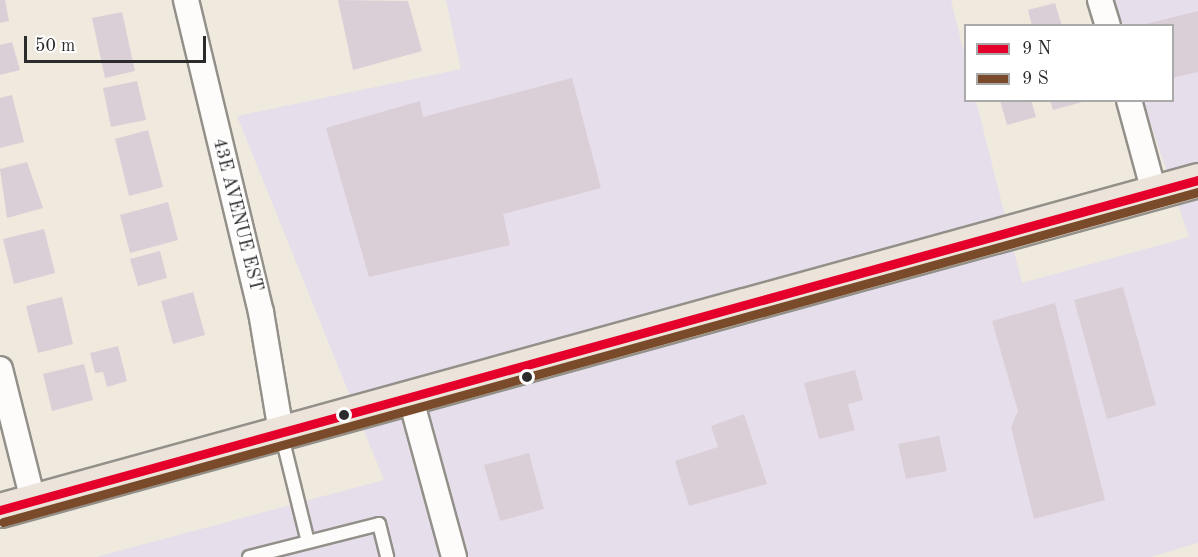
<!DOCTYPE html>
<style>
body{margin:0}
#map{position:relative;width:1198px;height:557px;overflow:hidden;background:#efe9de;font-family:"Old Standard TT",serif}
div>[style]{position:absolute}
.built>*{inset:0;background:#e6deeb}
.building>*{inset:0;background:#dbcfd7}
.roads{filter:drop-shadow(2px 0 #93908a) drop-shadow(-2px 0 #93908a) drop-shadow(0 2px #93908a) drop-shadow(0 -2px #93908a)}
.lane>*{height:12px;margin:-6px;padding:0 6px;transform-origin:6px;border-radius:6px;background:#fdfcfa}
.street>*{height:24px;margin:-12px;padding:0 12px;transform-origin:12px;border-radius:12px;background:#fdfcfa}
.primary>*{height:33px;margin:-16.5px;padding:0 16.5px;transform-origin:16.5px;border-radius:16.5px;background:#ece4da}
.bus-1>*{height:9px;margin:-4.5px;padding:0 4.5px;transform-origin:4.5px;border-radius:4.5px;background:#e4002b}
.bus-2>*{height:9px;margin:-4.5px;padding:0 4.5px;transform-origin:4.5px;border-radius:4.5px;background:#7a4b2a}
.dots>*{width:16px;height:16px;translate:-50% -50%;box-sizing:border-box;border:3px solid #fff;border-radius:50%}
span{translate:-50% -50%;white-space:nowrap;text-align:center;line-height:1.15;-webkit-text-stroke:4.5px #fff;paint-order:stroke}
.street-label{font-size:18px;color:#2b2b2b}
.legend{position:absolute;left:964px;top:24px;width:210px;height:78px;box-sizing:border-box;background:#fff;border:2px solid #aaa;margin:0;padding:8px 10px;list-style:none;font-size:18px;color:#2b2b2b}
.legend li{display:flex;align-items:center;gap:12px;height:30px}
.legend b{width:30px;border:2px solid #aaa}
.scale{position:absolute;left:24px;top:36px;width:182px;height:27px;box-sizing:border-box;border:3px solid #2b2b2b;border-top:0;padding-left:8px;font-size:18px;line-height:21px;white-space:nowrap;color:#2b2b2b;-webkit-text-stroke:4px #fff;paint-order:stroke}
</style>
<div id="map">
<div class="built">
<i style="clip-path:polygon(446px 0,951px 0,965px 57px,966px 100px,976px 101px,1022px 283px,1189px 237px,1143px 101px,1172px 100px,1172px 26px,1120px 25px,1112px 0,1198px 0,1198px 543px,1150px 557px,96px 557px,384px 480px,237px 116px,461px 69px)"></i>
</div>
<div class="building">
<i style="clip-path:polygon(0 0,5px 0,9px 21px,0 23px)"></i>
<i style="clip-path:polygon(338px 0,408px 1px,422px 51px,353px 70px)"></i>
<i style="clip-path:polygon(1055px 3px,1062px 26px,1032px 26px,1028px 10px)"></i>
<i style="clip-path:polygon(1198px 11px,1198px 72px,1172px 78px,1172px 26px,1142px 25px)"></i>
<i style="clip-path:polygon(122px 12px,135px 71px,105px 78px,92px 18px)"></i>
<i style="clip-path:polygon(12px 42px,20px 70px,0 75px,0 45px)"></i>
<i style="clip-path:polygon(572px 78px,601px 188px,503px 214px,510px 245px,369px 277px,326px 128px,420px 101px,423px 117px)"></i>
<i style="clip-path:polygon(137px 81px,146px 120px,111px 127px,103px 88px)"></i>
<i style="clip-path:polygon(12px 95px,24px 142px,0 148px,0 98px)"></i>
<i style="clip-path:polygon(1000px 100px,1031px 100px,1036px 117px,1007px 125px)"></i>
<i style="clip-path:polygon(1050px 100px,1086px 100px,1086px 101px,1053px 110px)"></i>
<i style="clip-path:polygon(148px 130px,163px 187px,129px 196px,115px 139px)"></i>
<i style="clip-path:polygon(27px 162px,43px 208px,7px 218px,0 169px)"></i>
<i style="clip-path:polygon(168px 202px,178px 240px,130px 253px,120px 215px)"></i>
<i style="clip-path:polygon(44px 229px,55px 273px,14px 284px,3px 239px)"></i>
<i style="clip-path:polygon(160px 251px,167px 278px,138px 286px,130px 259px)"></i>
<i style="clip-path:polygon(1123px 287px,1156px 405px,1107px 419px,1074px 300px)"></i>
<i style="clip-path:polygon(193px 292px,205px 335px,173px 344px,161px 301px)"></i>
<i style="clip-path:polygon(62px 297px,73px 344px,38px 353px,26px 306px)"></i>
<i style="clip-path:polygon(1055px 303px,1105px 500px,1034px 519px,1011px 427px,1018px 411px,992px 321px)"></i>
<i style="clip-path:polygon(118px 346px,127px 381px,107px 387px,103px 372px,95px 373px,90px 353px)"></i>
<i style="clip-path:polygon(84px 364px,93px 400px,52px 411px,43px 374px)"></i>
<i style="clip-path:polygon(855px 370px,863px 400px,848px 404px,855px 430px,819px 439px,804px 383px)"></i>
<i style="clip-path:polygon(744px 414px,767px 484px,689px 506px,675px 461px,718px 447px,711px 426px)"></i>
<i style="clip-path:polygon(939px 436px,947px 471px,906px 479px,898px 444px)"></i>
<i style="clip-path:polygon(529px 453px,544px 509px,500px 521px,484px 465px)"></i>
</div>
<div class="roads">
<div class="lane">
<i style="left:281px;top:433px;width:112px;rotate:76.1deg"></i>
<i style="left:249px;top:557px;width:134px;rotate:-14.2deg"></i>
<i style="left:379px;top:524px;width:34px;rotate:76deg"></i>
</div>
<div class="street">
<i style="left:186px;top:0;width:321px;rotate:76.5deg"></i>
<i style="left:261px;top:312px;width:122px;rotate:80.5deg"></i>
<i style="left:1100px;top:0;width:27px;rotate:73deg"></i>
<i style="left:1129px;top:100px;width:95px;rotate:74.8deg"></i>
<i style="left:0;top:369px;width:135px;rotate:75.9deg"></i>
<i style="left:410px;top:396px;width:167px;rotate:74.7deg"></i>
</div>
<div class="primary">
<i style="left:0;top:510px;width:1243px;rotate:-15.4deg"></i>
</div>
</div>
<div class="bus-1">
<i style="left:0;top:510px;width:1243px;rotate:-15.4deg"></i>
</div>
<div class="bus-2">
<i style="left:3px;top:522px;width:1240px;rotate:-15.44deg"></i>
</div>
<div class="dots">
<i style="left:527px;top:377px;background:#2b2b2b"></i>
<i style="left:344px;top:415px;background:#2b2b2b"></i>
</div>
<div class="street-label">
<span style="left:237px;top:215px;rotate:76deg">43E AVENUE EST</span>
</div>
<ul class="legend">
<li><b style="height:8px;background:#e4002b"></b>9 N</li>
<li><b style="height:8px;background:#7a4b2a"></b>9 S</li>
</ul>
<div class="scale">50 m</div>
</div>
